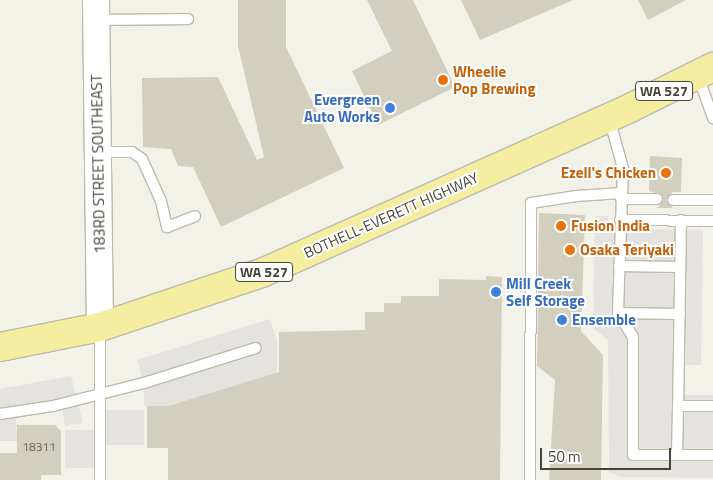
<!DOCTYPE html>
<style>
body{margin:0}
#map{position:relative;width:713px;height:480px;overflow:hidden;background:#f3f2e9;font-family:"Titillium Web",sans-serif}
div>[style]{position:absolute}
.parking>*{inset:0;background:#e4e3e0}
.building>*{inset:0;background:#d3cfbf}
.roads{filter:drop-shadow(1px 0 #bdbbac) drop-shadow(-1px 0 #bdbbac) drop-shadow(0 1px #bdbbac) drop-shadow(0 -1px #bdbbac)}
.service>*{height:10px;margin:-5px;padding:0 5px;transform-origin:5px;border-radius:5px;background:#fff}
.tertiary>*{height:26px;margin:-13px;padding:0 13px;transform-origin:13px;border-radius:13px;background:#fff}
.primary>*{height:28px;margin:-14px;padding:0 14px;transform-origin:14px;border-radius:14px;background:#f5ed9f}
.dots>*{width:14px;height:14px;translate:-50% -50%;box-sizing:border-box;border:2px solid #fff;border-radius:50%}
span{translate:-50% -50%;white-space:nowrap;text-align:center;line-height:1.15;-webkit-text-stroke:4px #fff;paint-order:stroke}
.number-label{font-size:12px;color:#69665a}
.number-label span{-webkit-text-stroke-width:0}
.shield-label span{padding:1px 4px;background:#fff;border:1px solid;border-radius:4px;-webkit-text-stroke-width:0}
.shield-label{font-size:14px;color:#464338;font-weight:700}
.food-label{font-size:15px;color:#c56008;font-weight:700}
.left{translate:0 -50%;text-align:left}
.right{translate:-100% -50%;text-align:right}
.shop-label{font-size:15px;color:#366cbe;font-weight:700}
.street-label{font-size:15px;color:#464338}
.scale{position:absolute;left:540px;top:448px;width:131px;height:22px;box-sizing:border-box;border:2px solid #464338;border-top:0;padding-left:6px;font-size:15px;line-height:18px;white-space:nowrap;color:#464338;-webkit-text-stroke:4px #fff;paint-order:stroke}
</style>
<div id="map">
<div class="parking">
<i style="clip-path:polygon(595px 216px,608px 216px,609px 229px,703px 230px,701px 365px,683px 365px,683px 395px,713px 395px,713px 478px,620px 477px,609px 472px,608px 340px,593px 328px)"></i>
<i style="clip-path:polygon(270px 319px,277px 342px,277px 373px,168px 406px,144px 406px,144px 383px,137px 360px)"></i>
<i style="clip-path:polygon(71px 376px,83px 423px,65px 426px,61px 404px,16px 413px,17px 441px,0 441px,0 389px)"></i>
<i style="clip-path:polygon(100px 410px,144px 410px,144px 445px,100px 445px,100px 468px,65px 468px,65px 430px,100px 430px)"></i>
</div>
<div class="building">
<i style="clip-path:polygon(238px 0,286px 0,286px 47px,344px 168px,221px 227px,193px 167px,178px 166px,171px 149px,143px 147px,142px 78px,218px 77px,257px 160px,264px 157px,238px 46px)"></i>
<i style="clip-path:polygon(367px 0,413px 0,455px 87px,378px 125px,352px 71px,392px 51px)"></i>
<i style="clip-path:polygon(461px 0,573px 0,480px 40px)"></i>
<i style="clip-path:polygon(638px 0,686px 0,648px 20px)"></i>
<i style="clip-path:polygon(650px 156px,682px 158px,681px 192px,673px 192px,666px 200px,673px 208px,657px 208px,663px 202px,663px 196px,649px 191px)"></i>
<i style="clip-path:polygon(539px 213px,585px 215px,581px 331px,603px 355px,601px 480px,549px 480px,555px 380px,537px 366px)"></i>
<i style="clip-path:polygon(486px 276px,502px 277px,500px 480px,168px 480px,168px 448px,147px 448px,147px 406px,168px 406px,279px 372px,279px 332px,365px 330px,365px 312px,384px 312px,384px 303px,401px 303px,401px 296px,439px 296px,439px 279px,486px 280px)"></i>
<i style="clip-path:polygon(17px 425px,55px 425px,61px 431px,61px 475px,41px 475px,41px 480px,0 480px,0 453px,17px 453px)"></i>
</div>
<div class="roads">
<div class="service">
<i style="left:98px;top:20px;width:90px;rotate:-0.6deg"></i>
<i style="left:698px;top:76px;width:45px;rotate:70.3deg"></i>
<i style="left:609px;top:118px;width:52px;rotate:74.4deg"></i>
<i style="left:623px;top:168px;width:145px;rotate:92deg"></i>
<i style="left:618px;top:313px;width:28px;rotate:58deg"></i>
<i style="left:633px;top:337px;width:118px;rotate:90deg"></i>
<i style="left:633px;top:455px;width:80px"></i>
<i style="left:99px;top:152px;width:33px"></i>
<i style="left:132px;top:152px;width:12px;rotate:35deg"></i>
<i style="left:142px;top:159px;width:46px;rotate:65.7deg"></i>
<i style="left:161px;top:201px;width:27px;rotate:77deg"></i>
<i style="left:167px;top:227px;width:30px;rotate:-21deg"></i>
<i style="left:621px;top:199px;width:36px"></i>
<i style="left:673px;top:200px;width:40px"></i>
<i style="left:620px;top:220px;width:93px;rotate:0.6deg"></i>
<i style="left:681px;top:220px;width:186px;rotate:90.9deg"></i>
<i style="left:678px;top:406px;width:35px"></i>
<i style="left:619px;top:266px;width:61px;rotate:0.9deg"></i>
<i style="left:618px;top:313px;width:62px;rotate:0.9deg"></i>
<i style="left:0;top:414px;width:54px;rotate:-8.6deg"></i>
<i style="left:53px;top:406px;width:94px;rotate:-14.2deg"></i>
<i style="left:144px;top:383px;width:117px;rotate:-17.4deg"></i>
<i style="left:677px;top:455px;width:49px;rotate:-88.8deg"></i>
<i style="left:100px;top:480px;width:152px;rotate:-90deg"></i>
<i style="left:530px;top:480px;width:277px;rotate:-89.8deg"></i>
<i style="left:531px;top:203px;width:46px;rotate:-8.8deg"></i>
<i style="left:576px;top:196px;width:46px;rotate:-3.7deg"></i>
</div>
<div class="tertiary">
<i style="left:96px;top:0;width:327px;rotate:89.3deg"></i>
</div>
<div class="primary">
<i style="left:0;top:347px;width:102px;rotate:-11.3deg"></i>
<i style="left:100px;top:327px;width:173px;rotate:-18.5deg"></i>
<i style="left:264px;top:272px;width:401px;rotate:-24.1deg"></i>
<i style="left:630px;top:108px;width:93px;rotate:-26.3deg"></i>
</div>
</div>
<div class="dots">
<i style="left:443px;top:80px;background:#e8710a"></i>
<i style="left:390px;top:108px;background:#3f7fe0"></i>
<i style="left:666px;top:173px;background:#e8710a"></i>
<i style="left:561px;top:226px;background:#e8710a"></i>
<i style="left:570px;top:250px;background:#e8710a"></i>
<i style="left:496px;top:292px;background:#3f7fe0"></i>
<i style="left:562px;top:320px;background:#3f7fe0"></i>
</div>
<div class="number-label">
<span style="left:39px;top:447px">18311</span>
</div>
<div class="shield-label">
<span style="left:664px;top:91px">WA 527</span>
<span style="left:264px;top:272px">WA 527</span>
</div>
<div class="food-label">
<span class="left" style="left:453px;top:80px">Wheelie<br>Pop Brewing</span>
<span class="right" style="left:656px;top:173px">Ezell's Chicken</span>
<span class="left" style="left:571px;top:226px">Fusion India</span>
<span class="left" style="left:580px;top:250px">Osaka Teriyaki</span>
</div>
<div class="shop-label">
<span class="right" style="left:380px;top:108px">Evergreen<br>Auto Works</span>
<span class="left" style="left:506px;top:292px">Mill Creek<br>Self Storage</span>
<span class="left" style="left:572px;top:320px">Ensemble</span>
</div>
<div class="street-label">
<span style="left:98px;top:164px;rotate:-91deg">183RD STREET SOUTHEAST</span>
<span style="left:391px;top:215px;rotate:-24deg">BOTHELL-EVERETT HIGHWAY</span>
</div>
<div class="scale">50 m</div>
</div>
